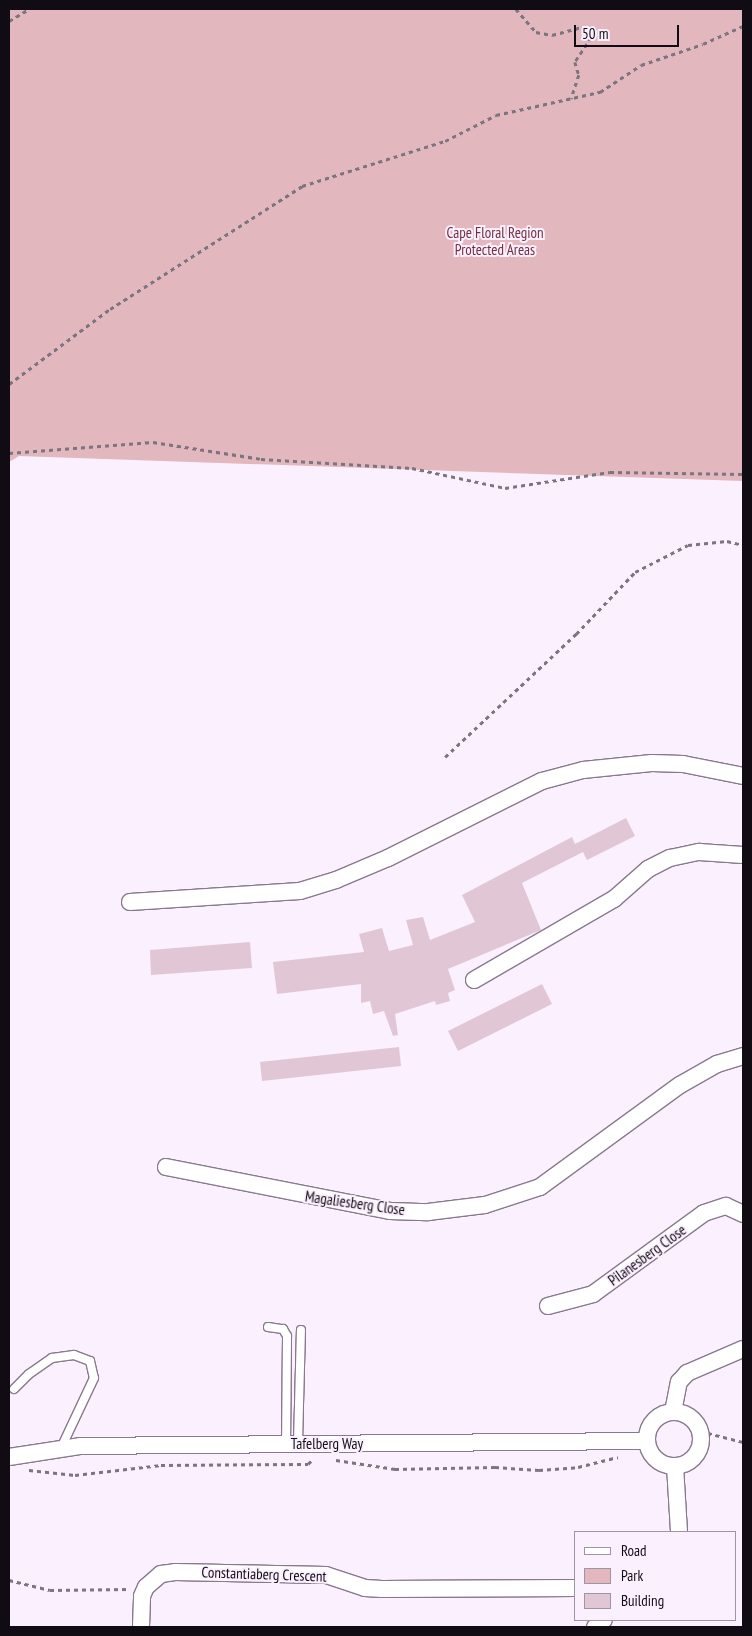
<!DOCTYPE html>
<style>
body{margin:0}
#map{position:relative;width:752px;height:1636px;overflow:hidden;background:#fbf0fe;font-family:"PT Sans Narrow",sans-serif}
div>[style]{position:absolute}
.green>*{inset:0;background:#e2b7bd}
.building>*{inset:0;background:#e1c7d5}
.path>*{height:2.5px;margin-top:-1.25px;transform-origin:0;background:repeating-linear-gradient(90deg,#7c747f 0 4px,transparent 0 8px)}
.roads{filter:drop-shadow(1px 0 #88798d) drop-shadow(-1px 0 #88798d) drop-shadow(0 1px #88798d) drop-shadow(0 -1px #88798d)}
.service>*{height:8px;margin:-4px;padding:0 4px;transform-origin:4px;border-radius:4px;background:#fff}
.minor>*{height:16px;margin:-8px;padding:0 8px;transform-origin:8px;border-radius:8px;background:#fff}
.minor>.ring{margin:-8px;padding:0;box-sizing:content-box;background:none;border:16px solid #fff;border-radius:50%}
span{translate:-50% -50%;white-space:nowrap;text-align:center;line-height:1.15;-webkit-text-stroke:4px #fbf0fe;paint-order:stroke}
.park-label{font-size:15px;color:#742e3d}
.street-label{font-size:15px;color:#110c13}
.frame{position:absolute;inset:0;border:10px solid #110c13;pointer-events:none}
.legend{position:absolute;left:574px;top:1531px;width:162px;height:90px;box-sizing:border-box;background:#fbf0fe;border:1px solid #9d95a0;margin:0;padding:6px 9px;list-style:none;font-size:15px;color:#110c13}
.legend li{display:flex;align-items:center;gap:10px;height:25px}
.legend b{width:25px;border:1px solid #9d95a0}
.scale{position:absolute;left:574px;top:25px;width:105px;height:22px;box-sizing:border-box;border:2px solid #110c13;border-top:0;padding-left:6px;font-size:15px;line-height:18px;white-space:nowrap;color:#110c13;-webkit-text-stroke:4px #fbf0fe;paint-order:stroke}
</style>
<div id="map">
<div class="green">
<i style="clip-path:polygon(9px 9px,743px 9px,743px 481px,19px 456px,9px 462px)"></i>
</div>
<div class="building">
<i style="clip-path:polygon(626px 818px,635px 836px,587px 860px,583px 852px,522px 883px,541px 930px,448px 969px,455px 990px,448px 993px,450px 1001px,436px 1005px,435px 1001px,395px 1014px,398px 1035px,393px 1036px,384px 1011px,373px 1014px,370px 1001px,361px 1003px,361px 984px,277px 994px,273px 962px,364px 952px,359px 934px,382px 928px,389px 951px,413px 945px,406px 920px,423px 917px,430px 940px,475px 922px,462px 895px,572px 837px,575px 844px)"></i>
<i style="clip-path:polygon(250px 942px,252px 968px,151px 975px,150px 950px)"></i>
<i style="clip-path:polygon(542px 984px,552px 1004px,458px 1051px,448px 1031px)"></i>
<i style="clip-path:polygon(399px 1047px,401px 1066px,262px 1081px,260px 1062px)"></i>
</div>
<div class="path">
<i style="left:516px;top:9px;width:30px;rotate:49deg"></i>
<i style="left:536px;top:32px;width:16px;rotate:11deg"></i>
<i style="left:552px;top:35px;width:30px;rotate:-15deg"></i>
<i style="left:581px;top:27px;width:13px"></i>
<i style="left:594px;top:27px;width:4px;rotate:63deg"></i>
<i style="left:596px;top:31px;width:37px;rotate:124deg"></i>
<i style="left:575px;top:62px;width:14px;rotate:73deg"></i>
<i style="left:579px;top:75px;width:25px;rotate:108deg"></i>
<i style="left:9px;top:21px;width:23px;rotate:-31deg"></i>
<i style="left:9px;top:384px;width:126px;rotate:-36.6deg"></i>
<i style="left:110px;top:309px;width:228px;rotate:-32.6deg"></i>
<i style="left:302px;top:186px;width:150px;rotate:-17.5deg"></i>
<i style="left:445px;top:141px;width:57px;rotate:-27deg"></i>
<i style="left:496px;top:115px;width:107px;rotate:-12.5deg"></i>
<i style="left:600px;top:92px;width:49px;rotate:-33.4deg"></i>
<i style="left:641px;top:65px;width:65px;rotate:-18.7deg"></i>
<i style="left:703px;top:44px;width:44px;rotate:-24.2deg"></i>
<i style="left:9px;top:453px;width:144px;rotate:-4.4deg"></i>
<i style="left:153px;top:442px;width:109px;rotate:8.9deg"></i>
<i style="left:261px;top:459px;width:151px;rotate:3.4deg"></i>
<i style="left:412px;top:468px;width:95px;rotate:12.1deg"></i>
<i style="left:505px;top:488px;width:106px;rotate:-8.7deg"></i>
<i style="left:610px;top:472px;width:133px;rotate:0.9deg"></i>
<i style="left:445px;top:757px;width:180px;rotate:-43.2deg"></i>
<i style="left:576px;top:634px;width:86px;rotate:-46.4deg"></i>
<i style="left:635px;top:572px;width:59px;rotate:-27deg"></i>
<i style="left:688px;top:545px;width:39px;rotate:-6deg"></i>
<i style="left:727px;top:541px;width:16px;rotate:14deg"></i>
<i style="left:700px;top:1431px;width:44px;rotate:14.3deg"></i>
<i style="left:336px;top:1460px;width:60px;rotate:8.7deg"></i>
<i style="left:395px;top:1469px;width:100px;rotate:-1.1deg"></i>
<i style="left:495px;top:1467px;width:44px;rotate:3.9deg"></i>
<i style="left:539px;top:1470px;width:39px;rotate:-4deg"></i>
<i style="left:578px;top:1467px;width:41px;rotate:-14deg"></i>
<i style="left:29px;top:1470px;width:46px;rotate:6.2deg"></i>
<i style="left:75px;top:1475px;width:87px;rotate:-6.6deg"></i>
<i style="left:161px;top:1465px;width:147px;rotate:-0.4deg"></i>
<i style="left:308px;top:1464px;width:7px;rotate:-45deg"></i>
<i style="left:9px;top:1580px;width:42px;rotate:13.7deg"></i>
<i style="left:50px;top:1590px;width:80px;rotate:-0.7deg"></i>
</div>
<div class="roads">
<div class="service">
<i style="left:268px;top:1327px;width:15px;rotate:8deg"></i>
<i style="left:283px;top:1329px;width:8px;rotate:60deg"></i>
<i style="left:287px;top:1336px;width:108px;rotate:90.5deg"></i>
<i style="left:14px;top:1389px;width:21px;rotate:-45deg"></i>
<i style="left:29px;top:1374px;width:28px;rotate:-35deg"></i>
<i style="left:52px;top:1358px;width:22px;rotate:-8deg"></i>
<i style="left:74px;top:1355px;width:17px;rotate:21deg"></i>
<i style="left:90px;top:1361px;width:17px;rotate:77deg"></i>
<i style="left:94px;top:1378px;width:77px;rotate:115.2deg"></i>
<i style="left:298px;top:1443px;width:113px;rotate:-88.5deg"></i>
</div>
<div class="minor">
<i style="left:130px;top:902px;width:170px;rotate:-3.7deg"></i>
<i style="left:300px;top:891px;width:38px;rotate:-17deg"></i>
<i style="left:336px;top:880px;width:56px;rotate:-22.9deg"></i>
<i style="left:388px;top:858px;width:172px;rotate:-26.6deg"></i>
<i style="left:542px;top:781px;width:42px;rotate:-15deg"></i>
<i style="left:583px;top:770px;width:69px;rotate:-5.8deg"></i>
<i style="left:652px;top:763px;width:31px;rotate:2deg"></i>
<i style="left:683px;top:764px;width:61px;rotate:11.3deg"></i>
<i style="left:474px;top:980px;width:162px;rotate:-30.1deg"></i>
<i style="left:614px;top:899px;width:45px;rotate:-41.4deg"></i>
<i style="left:648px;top:869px;width:25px;rotate:-27deg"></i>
<i style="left:670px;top:858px;width:30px;rotate:-12deg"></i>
<i style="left:699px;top:852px;width:44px;rotate:3.9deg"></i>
<i style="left:166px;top:1167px;width:228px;rotate:11.1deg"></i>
<i style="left:390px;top:1211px;width:38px;rotate:2deg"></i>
<i style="left:428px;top:1212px;width:57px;rotate:-7deg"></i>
<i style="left:485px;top:1205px;width:58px;rotate:-18.1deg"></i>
<i style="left:540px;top:1187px;width:173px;rotate:-36.1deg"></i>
<i style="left:680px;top:1085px;width:43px;rotate:-29.6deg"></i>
<i style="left:717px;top:1064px;width:27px;rotate:-17deg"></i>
<i style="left:548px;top:1306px;width:47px;rotate:-14.9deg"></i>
<i style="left:593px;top:1294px;width:137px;rotate:-36.1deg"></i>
<i style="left:704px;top:1213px;width:23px;rotate:-18deg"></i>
<i style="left:726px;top:1206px;width:19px;rotate:25deg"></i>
<i class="ring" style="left:647px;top:1412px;width:38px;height:38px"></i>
<i style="left:673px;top:1412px;width:31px;rotate:-79deg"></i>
<i style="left:679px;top:1382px;width:12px;rotate:-48deg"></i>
<i style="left:687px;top:1373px;width:61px;rotate:-23.2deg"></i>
<i style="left:9px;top:1457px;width:73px;rotate:-8.7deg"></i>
<i style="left:81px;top:1446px;width:565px;rotate:-0.51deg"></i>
<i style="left:675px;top:1466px;width:66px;rotate:86.5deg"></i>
<i style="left:141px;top:1627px;width:31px;rotate:-88deg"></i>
<i style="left:142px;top:1596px;width:10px;rotate:-66deg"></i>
<i style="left:146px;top:1587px;width:20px;rotate:-41deg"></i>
<i style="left:161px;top:1574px;width:14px;rotate:-8deg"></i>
<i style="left:175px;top:1572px;width:151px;rotate:1.1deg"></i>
<i style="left:326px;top:1575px;width:41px;rotate:18.4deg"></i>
<i style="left:365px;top:1588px;width:17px;rotate:3deg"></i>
<i style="left:382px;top:1589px;width:194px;rotate:-0.3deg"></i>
<i style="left:595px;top:1627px;width:11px;rotate:-38deg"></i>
</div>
</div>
<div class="park-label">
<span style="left:495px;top:241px">Cape Floral Region<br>Protected Areas</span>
</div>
<div class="street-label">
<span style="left:355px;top:1203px;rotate:8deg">Magaliesberg Close</span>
<span style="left:647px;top:1255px;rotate:-36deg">Pilanesberg Close</span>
<span style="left:327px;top:1444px">Tafelberg Way</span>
<span style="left:264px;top:1574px;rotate:2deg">Constantiaberg Crescent</span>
</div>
<div class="frame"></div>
<ul class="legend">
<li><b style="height:6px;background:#fff"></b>Road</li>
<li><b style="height:14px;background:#e2b7bd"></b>Park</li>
<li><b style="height:14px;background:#e1c7d5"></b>Building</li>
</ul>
<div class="scale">50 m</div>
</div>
